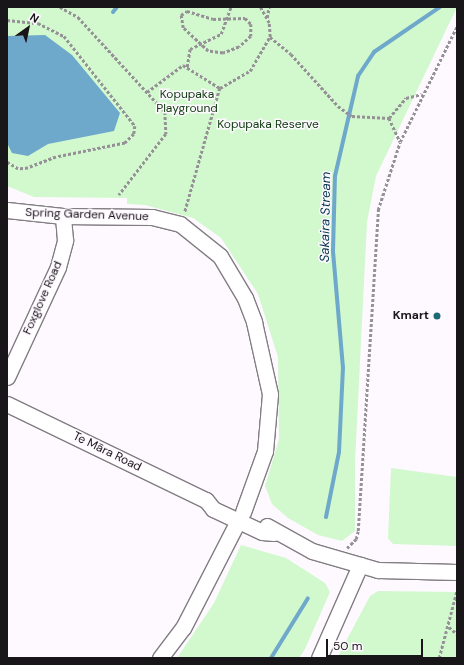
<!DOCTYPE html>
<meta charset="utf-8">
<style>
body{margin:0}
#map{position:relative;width:464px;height:665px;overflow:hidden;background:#fef9ff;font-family:"DM Sans",sans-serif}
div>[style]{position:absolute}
.green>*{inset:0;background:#d2f8ce}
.water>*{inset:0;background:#6ea8cb}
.stream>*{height:4px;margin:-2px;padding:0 2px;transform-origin:2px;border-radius:2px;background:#6ea8cb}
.path>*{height:2.5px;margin-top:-1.25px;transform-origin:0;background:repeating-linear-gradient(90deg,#959196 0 3px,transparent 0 5px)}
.roads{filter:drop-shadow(1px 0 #827d82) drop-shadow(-1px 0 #827d82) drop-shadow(0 1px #827d82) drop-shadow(0 -1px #827d82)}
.street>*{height:15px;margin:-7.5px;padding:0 7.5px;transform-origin:7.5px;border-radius:7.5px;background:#fff}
.dots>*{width:11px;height:11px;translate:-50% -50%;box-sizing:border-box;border:2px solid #fef9ff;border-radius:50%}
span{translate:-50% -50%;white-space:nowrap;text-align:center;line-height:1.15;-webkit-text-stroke:3px #fef9ff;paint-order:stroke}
.park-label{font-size:12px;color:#0b380a}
.street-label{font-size:12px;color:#181618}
.poi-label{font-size:12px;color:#181618;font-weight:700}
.right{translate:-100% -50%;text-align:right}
.water-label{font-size:13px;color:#01344c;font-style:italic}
.frame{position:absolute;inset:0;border:8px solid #181618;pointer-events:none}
.north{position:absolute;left:8px;top:8px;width:40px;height:40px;-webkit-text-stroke:3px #fef9ff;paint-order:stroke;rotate:33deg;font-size:11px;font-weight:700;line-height:16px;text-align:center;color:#181618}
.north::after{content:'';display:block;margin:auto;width:14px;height:18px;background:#181618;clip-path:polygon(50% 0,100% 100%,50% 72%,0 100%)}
.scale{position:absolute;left:326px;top:639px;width:97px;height:18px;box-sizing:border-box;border:2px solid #181618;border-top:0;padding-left:5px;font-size:12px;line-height:14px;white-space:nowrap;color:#181618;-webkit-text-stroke:3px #fef9ff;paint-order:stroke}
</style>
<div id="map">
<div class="green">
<i style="clip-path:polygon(7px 7px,457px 7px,376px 176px,367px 222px,355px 462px,355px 531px,342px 541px,318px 535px,288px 518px,272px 504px,265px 486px,279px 439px,278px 357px,258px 294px,221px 238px,193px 218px,145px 205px,127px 204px,127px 198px,34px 197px,7px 186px)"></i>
<i style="clip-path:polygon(391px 468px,457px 477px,457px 546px,393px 544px,388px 538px)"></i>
<i style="clip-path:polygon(241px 545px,286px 558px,325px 583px,330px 592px,305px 649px,299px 658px,177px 658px,214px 603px)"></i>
<i style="clip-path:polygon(378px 591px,457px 592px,457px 658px,337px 658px,370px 596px)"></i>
</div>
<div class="water">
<i style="clip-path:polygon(45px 35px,72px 55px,120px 113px,114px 131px,48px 144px,28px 156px,12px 153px,7px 143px,7px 36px)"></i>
</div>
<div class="stream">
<i style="left:113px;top:12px;width:6px;rotate:-51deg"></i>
<i style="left:326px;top:517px;width:66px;rotate:-78.7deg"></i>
<i style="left:339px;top:452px;width:84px;rotate:-87.3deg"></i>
<i style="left:343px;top:368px;width:117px;rotate:-94.9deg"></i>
<i style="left:333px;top:251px;width:75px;rotate:-88.5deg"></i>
<i style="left:335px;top:176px;width:103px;rotate:-77deg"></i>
<i style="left:358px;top:76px;width:29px;rotate:-56deg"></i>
<i style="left:374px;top:52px;width:80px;rotate:-34.3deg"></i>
<i style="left:271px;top:658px;width:70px;rotate:-58.3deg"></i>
</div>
<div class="path">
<i style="left:60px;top:7px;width:21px;rotate:29deg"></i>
<i style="left:78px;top:17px;width:129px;rotate:47.5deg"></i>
<i style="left:165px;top:112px;width:22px;rotate:87deg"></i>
<i style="left:166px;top:134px;width:77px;rotate:127.6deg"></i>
<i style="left:187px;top:11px;width:27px;rotate:17deg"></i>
<i style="left:213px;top:19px;width:32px;rotate:-2deg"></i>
<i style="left:245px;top:18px;width:8px;rotate:45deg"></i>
<i style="left:251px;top:24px;width:12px;rotate:90deg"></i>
<i style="left:251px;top:36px;width:16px;rotate:137deg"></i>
<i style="left:239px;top:47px;width:17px;rotate:159deg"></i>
<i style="left:223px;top:53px;width:15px;rotate:-172deg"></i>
<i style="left:208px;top:51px;width:34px;rotate:-137deg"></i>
<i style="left:183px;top:28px;width:13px;rotate:-99deg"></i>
<i style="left:181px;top:15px;width:7px;rotate:-34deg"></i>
<i style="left:267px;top:18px;width:11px;rotate:-80deg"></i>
<i style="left:7px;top:20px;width:31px;rotate:6deg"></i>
<i style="left:38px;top:23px;width:29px;rotate:27deg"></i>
<i style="left:64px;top:36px;width:115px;rotate:51.7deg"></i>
<i style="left:135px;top:126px;width:8px;rotate:97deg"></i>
<i style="left:134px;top:134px;width:13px;rotate:135deg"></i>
<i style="left:125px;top:143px;width:70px;rotate:168.5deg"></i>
<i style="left:56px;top:157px;width:30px;rotate:159deg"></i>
<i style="left:28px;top:168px;width:10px;rotate:174deg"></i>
<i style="left:18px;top:169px;width:13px;rotate:-148deg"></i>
<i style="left:270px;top:37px;width:27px;rotate:39deg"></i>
<i style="left:291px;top:54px;width:70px;rotate:47.9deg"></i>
<i style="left:338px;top:106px;width:17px;rotate:36deg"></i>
<i style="left:352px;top:116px;width:37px;rotate:3deg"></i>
<i style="left:389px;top:118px;width:26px;rotate:-50deg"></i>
<i style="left:406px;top:98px;width:16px;rotate:-14deg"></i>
<i style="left:187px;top:67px;width:18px;rotate:-81deg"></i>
<i style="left:190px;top:49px;width:34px;rotate:-26deg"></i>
<i style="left:221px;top:34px;width:29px;rotate:-70deg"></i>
<i style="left:220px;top:88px;width:34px;rotate:-30deg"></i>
<i style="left:250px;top:71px;width:39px;rotate:-60deg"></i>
<i style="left:270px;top:37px;width:14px;rotate:-94deg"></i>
<i style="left:269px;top:23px;width:18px;rotate:-119deg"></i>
<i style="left:147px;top:92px;width:45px;rotate:-36.9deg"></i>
<i style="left:183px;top:65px;width:44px;rotate:31.9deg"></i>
<i style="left:220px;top:88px;width:129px;rotate:105.8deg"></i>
<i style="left:389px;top:118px;width:26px;rotate:65deg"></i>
<i style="left:347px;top:548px;width:13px;rotate:-45deg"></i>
<i style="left:356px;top:539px;width:8px;rotate:-76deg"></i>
<i style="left:358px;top:531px;width:322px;rotate:-86.4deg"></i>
<i style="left:378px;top:210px;width:71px;rotate:-72.1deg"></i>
<i style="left:400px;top:142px;width:129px;rotate:-63.8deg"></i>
<i style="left:449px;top:627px;width:11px;rotate:41deg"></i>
<i style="left:439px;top:658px;width:70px;rotate:-75.2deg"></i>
</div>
<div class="roads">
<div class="street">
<i style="left:7px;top:210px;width:56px;rotate:6.1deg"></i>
<i style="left:63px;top:216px;width:89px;rotate:0.6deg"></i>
<i style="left:152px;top:217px;width:29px;rotate:14deg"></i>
<i style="left:180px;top:224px;width:51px;rotate:38.7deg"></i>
<i style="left:220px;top:256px;width:49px;rotate:59.2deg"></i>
<i style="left:245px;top:298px;width:26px;rotate:69deg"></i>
<i style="left:254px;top:322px;width:74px;rotate:77.5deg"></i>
<i style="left:270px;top:394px;width:57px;rotate:95deg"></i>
<i style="left:265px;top:451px;width:65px;rotate:109.8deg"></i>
<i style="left:7px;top:377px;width:121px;rotate:-65.1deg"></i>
<i style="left:58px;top:267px;width:28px;rotate:-75deg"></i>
<i style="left:65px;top:240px;width:24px;rotate:-95deg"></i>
<i style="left:7px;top:404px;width:221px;rotate:25.8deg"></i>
<i style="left:206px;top:500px;width:11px;rotate:52deg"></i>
<i style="left:213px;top:509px;width:54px;rotate:25.1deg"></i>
<i style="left:262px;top:532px;width:12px;rotate:5deg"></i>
<i style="left:267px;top:526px;width:51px;rotate:29.1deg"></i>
<i style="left:312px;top:551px;width:69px;rotate:16.1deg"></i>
<i style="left:378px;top:570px;width:79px;rotate:1.5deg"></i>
<i style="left:160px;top:658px;width:38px;rotate:-53deg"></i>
<i style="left:183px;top:628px;width:120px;rotate:-62.8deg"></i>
<i style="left:319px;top:658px;width:102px;rotate:-66.2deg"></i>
</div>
</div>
<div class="dots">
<i style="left:437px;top:316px;background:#1e6a72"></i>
</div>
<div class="park-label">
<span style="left:187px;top:102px">Kopupaka<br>Playground</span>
<span style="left:268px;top:125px">Kopupaka Reserve</span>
</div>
<div class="street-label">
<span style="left:87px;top:215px;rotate:2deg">Spring Garden Avenue</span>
<span style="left:43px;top:298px;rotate:-66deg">Foxglove Road</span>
<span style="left:107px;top:452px;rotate:26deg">Te Māra Road</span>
</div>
<div class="poi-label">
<span class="right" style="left:429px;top:316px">Kmart</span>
</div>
<div class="water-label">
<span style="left:326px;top:217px;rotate:-89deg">Sakaira Stream</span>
</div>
<div class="frame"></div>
<div class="north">N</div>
<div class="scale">50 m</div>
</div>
